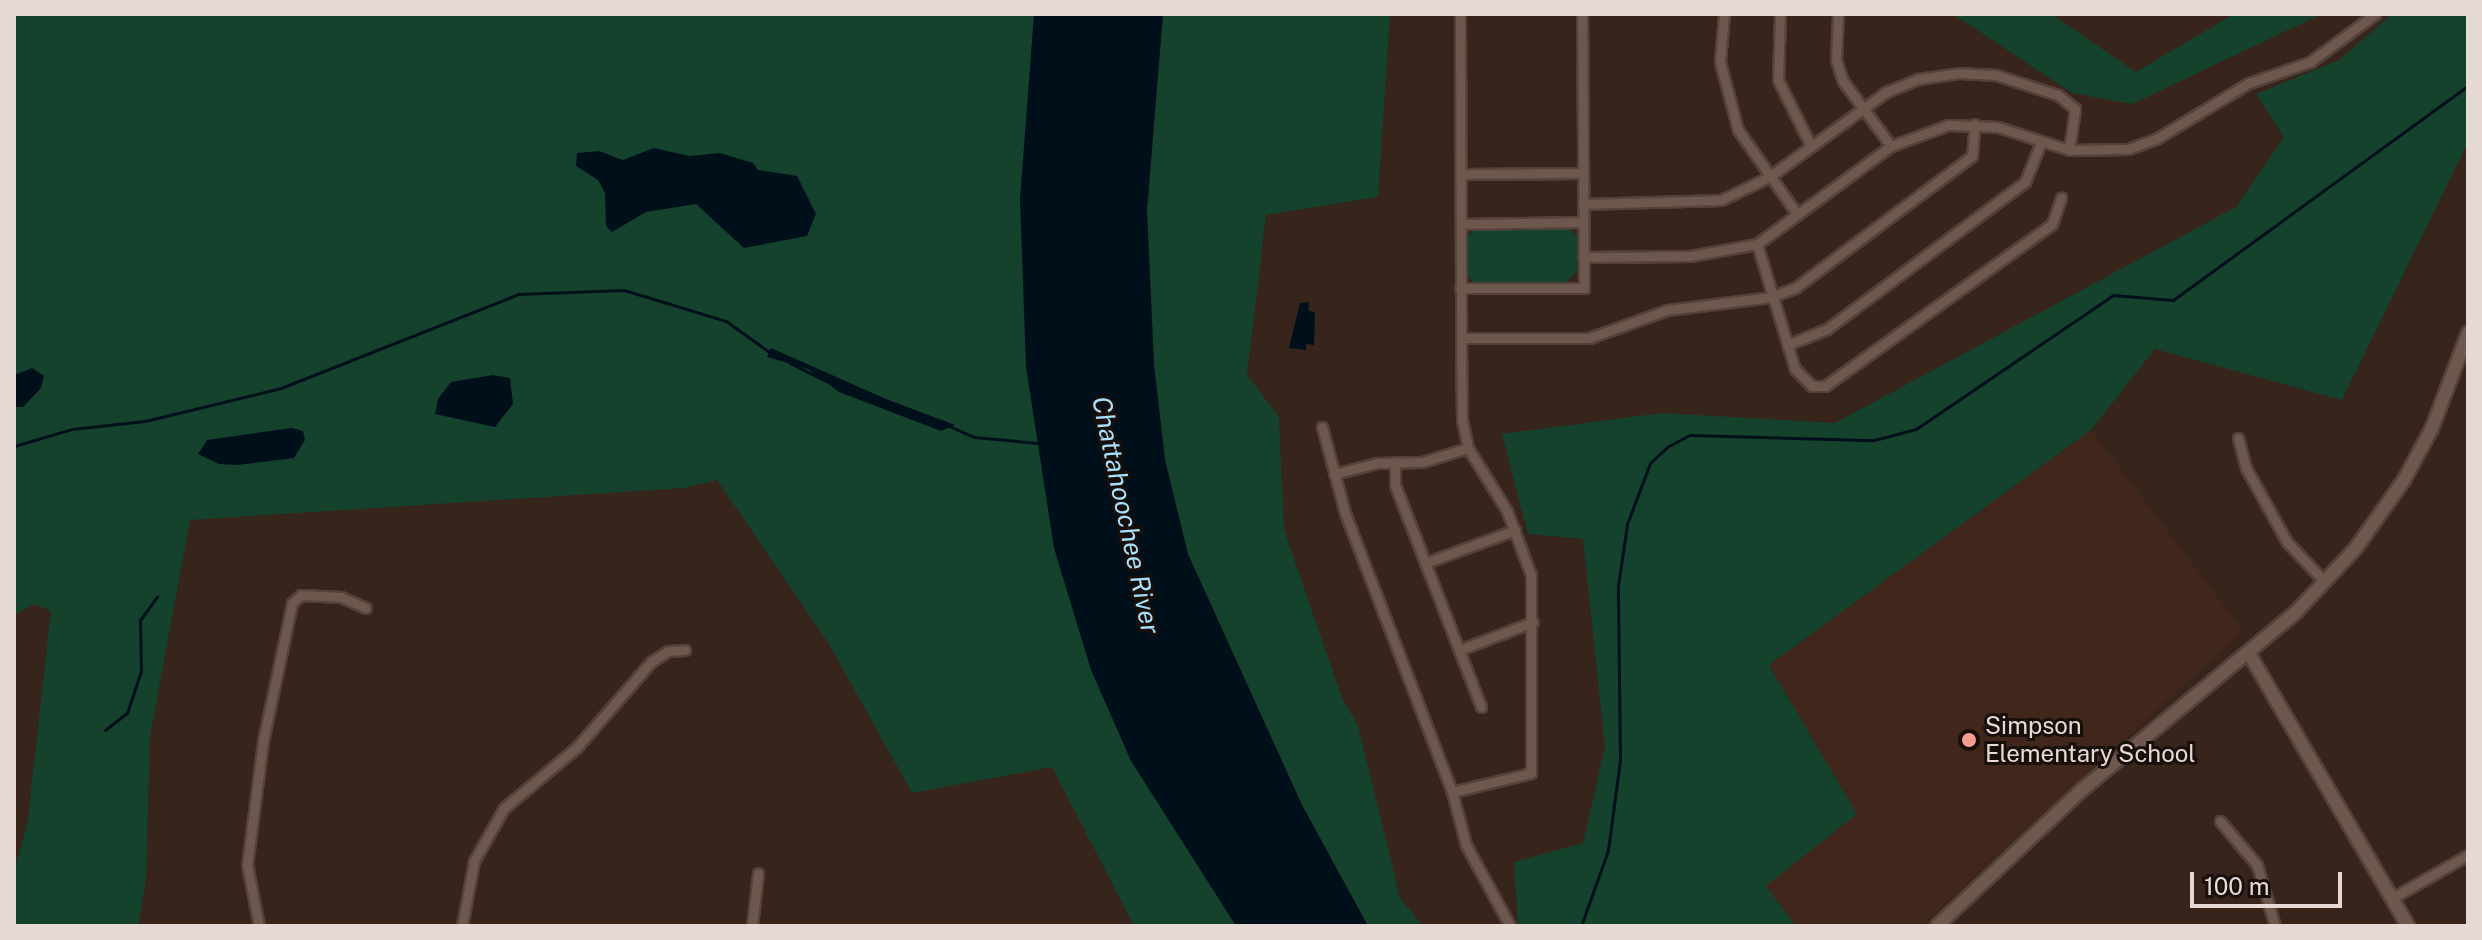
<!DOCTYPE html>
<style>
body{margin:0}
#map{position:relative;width:2482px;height:940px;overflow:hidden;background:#37241b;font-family:"Public Sans",sans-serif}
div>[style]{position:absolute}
.built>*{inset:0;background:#41271b}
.green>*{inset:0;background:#14422d}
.water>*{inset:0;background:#00101a}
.stream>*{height:3px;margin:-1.5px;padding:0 1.5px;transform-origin:1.5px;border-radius:1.5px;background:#00101a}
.roads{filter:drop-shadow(2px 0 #52423b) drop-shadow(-2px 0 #52423b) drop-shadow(0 2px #52423b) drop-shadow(0 -2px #52423b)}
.street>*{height:9px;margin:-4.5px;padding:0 4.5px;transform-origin:4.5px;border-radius:4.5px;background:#6e574d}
.secondary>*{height:12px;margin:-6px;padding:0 6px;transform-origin:6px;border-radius:6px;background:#6e574d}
.dots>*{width:22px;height:22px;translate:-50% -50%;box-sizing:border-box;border:4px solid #180f0b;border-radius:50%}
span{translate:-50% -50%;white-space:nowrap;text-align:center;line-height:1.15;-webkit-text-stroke:6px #180f0b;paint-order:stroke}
.poi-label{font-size:24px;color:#e7dad4}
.left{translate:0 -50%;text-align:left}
.water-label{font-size:26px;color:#a7e1fe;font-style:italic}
.frame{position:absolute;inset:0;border:16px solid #e7dad4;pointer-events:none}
.scale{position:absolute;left:2190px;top:872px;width:152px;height:36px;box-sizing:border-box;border:4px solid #e7dad4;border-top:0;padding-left:10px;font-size:24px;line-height:28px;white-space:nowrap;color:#e7dad4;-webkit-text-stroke:6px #180f0b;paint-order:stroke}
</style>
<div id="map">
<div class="built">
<i style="clip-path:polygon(2091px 430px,2243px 631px,1921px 926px,1796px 926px,1766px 886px,1857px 814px,1769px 665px)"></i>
</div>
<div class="green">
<i style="clip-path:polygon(14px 14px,1045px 14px,1252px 926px,1134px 926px,1052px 767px,912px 793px,829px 644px,717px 480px,684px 488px,190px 520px,150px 736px,146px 880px,138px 926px,14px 926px,14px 873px,28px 819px,51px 611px,34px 604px,14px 615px)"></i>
<i style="clip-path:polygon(1163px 14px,1390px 14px,1378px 197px,1266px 215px,1247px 375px,1279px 417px,1284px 530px,1342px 698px,1358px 726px,1400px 898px,1423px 926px,1368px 926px,1302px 805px,1188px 554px,1165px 460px,1154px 365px,1147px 210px)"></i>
<i style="clip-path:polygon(1953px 14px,2051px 14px,2136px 72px,2234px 14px,2322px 14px,2132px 104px,2072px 93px)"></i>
<i style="clip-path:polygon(2392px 14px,2468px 14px,2468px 142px,2342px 400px,2155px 349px,2091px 430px,1769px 665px,1857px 814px,1766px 886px,1796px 926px,1518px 926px,1514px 862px,1583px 843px,1605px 747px,1583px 539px,1528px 534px,1502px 434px,1662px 413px,1835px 423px,2236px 207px,2284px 137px,2256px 94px,2339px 60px)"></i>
<i style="clip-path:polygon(1476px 228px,1569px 229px,1577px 237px,1577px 271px,1565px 283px,1475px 284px,1465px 273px,1465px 238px)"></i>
</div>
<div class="water">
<i style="clip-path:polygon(1034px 14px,1163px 14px,1147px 210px,1154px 365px,1165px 460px,1188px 554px,1302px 805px,1368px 926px,1236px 926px,1131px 761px,1091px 670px,1054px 548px,1026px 367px,1020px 199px)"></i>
<i style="clip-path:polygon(654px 148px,689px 156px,720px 153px,753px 163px,758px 170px,797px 176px,816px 214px,807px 236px,744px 248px,696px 204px,646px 212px,612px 232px,606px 226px,605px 193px,598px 180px,576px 166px,577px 153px,599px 151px,623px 160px)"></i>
<i style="clip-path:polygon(1309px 302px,1308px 310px,1315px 313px,1314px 345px,1306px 344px,1306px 350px,1289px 348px,1300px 303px)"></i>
<i style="clip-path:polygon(771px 348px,886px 399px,955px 425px,941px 431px,839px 392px,808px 369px,767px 357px)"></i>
<i style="clip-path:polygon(32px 368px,44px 376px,41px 388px,23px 407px,14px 407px,14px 375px)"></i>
<i style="clip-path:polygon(493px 375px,510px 378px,513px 404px,495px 427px,435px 414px,438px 399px,451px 382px)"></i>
<i style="clip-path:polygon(292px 428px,303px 431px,305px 440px,294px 458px,237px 465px,219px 464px,198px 454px,207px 440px)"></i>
</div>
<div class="stream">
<i style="left:790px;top:363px;width:40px;rotate:26.6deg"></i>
<i style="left:949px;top:426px;width:27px;rotate:24deg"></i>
<i style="left:974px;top:437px;width:64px;rotate:5.4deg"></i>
<i style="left:14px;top:446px;width:60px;rotate:-16.3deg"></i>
<i style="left:72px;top:429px;width:73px;rotate:-6.3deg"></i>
<i style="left:145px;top:421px;width:140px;rotate:-13.6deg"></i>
<i style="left:281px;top:388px;width:255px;rotate:-21.6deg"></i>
<i style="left:518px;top:294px;width:106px;rotate:-2.2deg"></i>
<i style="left:624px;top:290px;width:107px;rotate:16.9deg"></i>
<i style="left:726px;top:321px;width:57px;rotate:35.7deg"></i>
<i style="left:105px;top:730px;width:28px;rotate:-38deg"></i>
<i style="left:127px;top:713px;width:44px;rotate:-71.6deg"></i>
<i style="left:141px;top:671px;width:51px;rotate:-91.1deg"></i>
<i style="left:140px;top:620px;width:29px;rotate:-54deg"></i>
<i style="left:1581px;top:926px;width:81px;rotate:-70.4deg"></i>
<i style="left:1608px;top:850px;width:91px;rotate:-82.4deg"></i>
<i style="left:1620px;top:760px;width:174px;rotate:-90.7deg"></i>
<i style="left:1618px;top:586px;width:63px;rotate:-81.7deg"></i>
<i style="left:1627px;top:524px;width:65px;rotate:-69.3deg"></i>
<i style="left:1650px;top:463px;width:23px;rotate:-43deg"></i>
<i style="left:1667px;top:447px;width:26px;rotate:-28deg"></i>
<i style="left:1690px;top:435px;width:184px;rotate:1.6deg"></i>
<i style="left:1874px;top:440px;width:43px;rotate:-14.7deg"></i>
<i style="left:1916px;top:429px;width:238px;rotate:-34.2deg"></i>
<i style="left:2113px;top:295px;width:60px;rotate:4.8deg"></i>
<i style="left:2173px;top:300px;width:364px;rotate:-36deg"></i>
</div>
<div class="roads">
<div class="street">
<i style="left:1460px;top:14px;width:324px;rotate:89.8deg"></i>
<i style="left:1461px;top:338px;width:128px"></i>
<i style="left:1589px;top:338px;width:83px;rotate:-19.7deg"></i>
<i style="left:1667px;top:310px;width:105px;rotate:-7.1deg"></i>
<i style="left:1771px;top:297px;width:26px;rotate:-21deg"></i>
<i style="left:1795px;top:288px;width:221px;rotate:-36.7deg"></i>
<i style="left:1972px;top:156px;width:32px;rotate:-85deg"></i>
<i style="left:1724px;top:14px;width:48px;rotate:94.8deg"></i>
<i style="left:1720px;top:62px;width:70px;rotate:75.2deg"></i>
<i style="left:1738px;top:130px;width:103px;rotate:54.9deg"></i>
<i style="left:1780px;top:14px;width:66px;rotate:91.7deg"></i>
<i style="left:1778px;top:80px;width:74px;rotate:63.4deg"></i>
<i style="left:1838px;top:14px;width:46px;rotate:92.5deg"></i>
<i style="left:1836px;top:60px;width:22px;rotate:72deg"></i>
<i style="left:1843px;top:81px;width:81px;rotate:53.6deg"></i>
<i style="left:1461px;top:174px;width:122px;rotate:-0.5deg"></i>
<i style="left:1583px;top:204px;width:138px;rotate:-1.7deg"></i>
<i style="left:1721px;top:200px;width:53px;rotate:-25.6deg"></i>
<i style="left:1769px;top:177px;width:145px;rotate:-36deg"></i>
<i style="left:1886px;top:92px;width:35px;rotate:-22deg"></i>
<i style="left:1918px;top:79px;width:41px;rotate:-8.3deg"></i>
<i style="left:1959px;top:73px;width:37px;rotate:3deg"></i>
<i style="left:1996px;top:75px;width:65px;rotate:17.9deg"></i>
<i style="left:2058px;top:95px;width:22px;rotate:39deg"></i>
<i style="left:2075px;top:109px;width:41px;rotate:98.3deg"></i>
<i style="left:1461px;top:224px;width:122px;rotate:-0.9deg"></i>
<i style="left:1757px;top:244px;width:131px;rotate:73.1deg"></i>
<i style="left:1795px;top:369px;width:24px;rotate:45deg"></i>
<i style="left:1812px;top:386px;width:13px"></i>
<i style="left:1825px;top:386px;width:279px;rotate:-35.5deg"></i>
<i style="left:2052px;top:224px;width:28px;rotate:-71deg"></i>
<i style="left:1583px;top:257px;width:107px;rotate:-0.5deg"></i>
<i style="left:1690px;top:256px;width:68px;rotate:-10.2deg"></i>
<i style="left:1757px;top:244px;width:166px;rotate:-36.2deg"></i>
<i style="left:1891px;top:146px;width:61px;rotate:-20.2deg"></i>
<i style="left:1948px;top:125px;width:50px;rotate:2.3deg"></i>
<i style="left:1998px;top:127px;width:75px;rotate:17.9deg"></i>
<i style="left:2069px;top:150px;width:59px;rotate:-1deg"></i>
<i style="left:2128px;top:149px;width:30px;rotate:-20deg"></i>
<i style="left:2156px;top:139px;width:109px;rotate:-31.1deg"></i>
<i style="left:2249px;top:83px;width:65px;rotate:-19deg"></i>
<i style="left:2310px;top:62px;width:81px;rotate:-36.4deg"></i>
<i style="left:1460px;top:288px;width:124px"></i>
<i style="left:1584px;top:288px;width:274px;rotate:-90.4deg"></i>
<i style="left:1787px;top:345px;width:43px;rotate:-21.8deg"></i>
<i style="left:1827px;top:329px;width:247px;rotate:-36.6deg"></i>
<i style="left:2025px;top:182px;width:40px;rotate:-68deg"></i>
<i style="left:1322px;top:427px;width:89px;rotate:75deg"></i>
<i style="left:1345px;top:513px;width:299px;rotate:69deg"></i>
<i style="left:1452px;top:792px;width:55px;rotate:75.2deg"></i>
<i style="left:1466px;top:845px;width:92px;rotate:61.5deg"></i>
<i style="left:2238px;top:438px;width:31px;rotate:75deg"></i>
<i style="left:2246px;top:468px;width:85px;rotate:61deg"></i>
<i style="left:2287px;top:542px;width:55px;rotate:46.5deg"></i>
<i style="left:1395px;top:462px;width:23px;rotate:90deg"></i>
<i style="left:1395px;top:485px;width:238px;rotate:68.8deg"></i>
<i style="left:1334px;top:474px;width:44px;rotate:-14.3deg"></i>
<i style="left:1377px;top:463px;width:45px;rotate:-1.3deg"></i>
<i style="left:1422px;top:462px;width:48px;rotate:-16.9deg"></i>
<i style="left:1425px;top:563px;width:96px;rotate:-20.1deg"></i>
<i style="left:1459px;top:650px;width:79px;rotate:-20.7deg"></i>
<i style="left:1452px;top:792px;width:81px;rotate:-13.5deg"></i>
<i style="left:1531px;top:773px;width:198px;rotate:-90deg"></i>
<i style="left:1531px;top:575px;width:68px;rotate:-110.6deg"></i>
<i style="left:1507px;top:511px;width:74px;rotate:-121.8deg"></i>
<i style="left:1468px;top:448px;width:29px;rotate:-102deg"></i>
<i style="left:1462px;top:420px;width:82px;rotate:-90.7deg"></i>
<i style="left:2220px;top:821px;width:57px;rotate:49.9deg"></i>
<i style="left:2257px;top:865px;width:64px;rotate:73.6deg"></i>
<i style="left:2392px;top:898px;width:87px;rotate:-29.5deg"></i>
<i style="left:259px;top:926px;width:62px;rotate:-101.1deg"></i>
<i style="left:247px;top:865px;width:125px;rotate:-82.6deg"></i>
<i style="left:263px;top:741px;width:141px;rotate:-78.1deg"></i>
<i style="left:292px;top:603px;width:12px;rotate:-42deg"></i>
<i style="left:301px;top:595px;width:40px;rotate:2.9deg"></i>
<i style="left:341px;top:597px;width:27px;rotate:24deg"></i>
<i style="left:462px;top:926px;width:66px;rotate:-79.5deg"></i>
<i style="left:474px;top:861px;width:61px;rotate:-60.5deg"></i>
<i style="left:504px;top:808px;width:95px;rotate:-39.9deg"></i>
<i style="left:577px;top:747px;width:113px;rotate:-49deg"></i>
<i style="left:651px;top:662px;width:20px;rotate:-33deg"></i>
<i style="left:668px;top:651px;width:17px;rotate:-3deg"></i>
<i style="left:752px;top:926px;width:53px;rotate:-83.5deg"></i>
</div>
<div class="secondary">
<i style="left:2248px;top:652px;width:317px;rotate:59.7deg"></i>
<i style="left:1937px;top:926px;width:200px;rotate:-43.2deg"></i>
<i style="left:2083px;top:789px;width:276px;rotate:-39.7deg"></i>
<i style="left:2295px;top:613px;width:89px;rotate:-46.8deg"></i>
<i style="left:2356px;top:548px;width:83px;rotate:-54.8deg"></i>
<i style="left:2404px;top:480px;width:59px;rotate:-61.7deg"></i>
<i style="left:2432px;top:428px;width:102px;rotate:-69.2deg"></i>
</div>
</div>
<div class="dots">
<i style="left:1969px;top:740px;background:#f59c90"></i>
</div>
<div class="poi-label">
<span class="left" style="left:1985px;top:740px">Simpson<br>Elementary School</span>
</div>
<div class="water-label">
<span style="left:1126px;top:515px;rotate:78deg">Chattahoochee River</span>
</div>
<div class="frame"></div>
<div class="scale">100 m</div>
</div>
